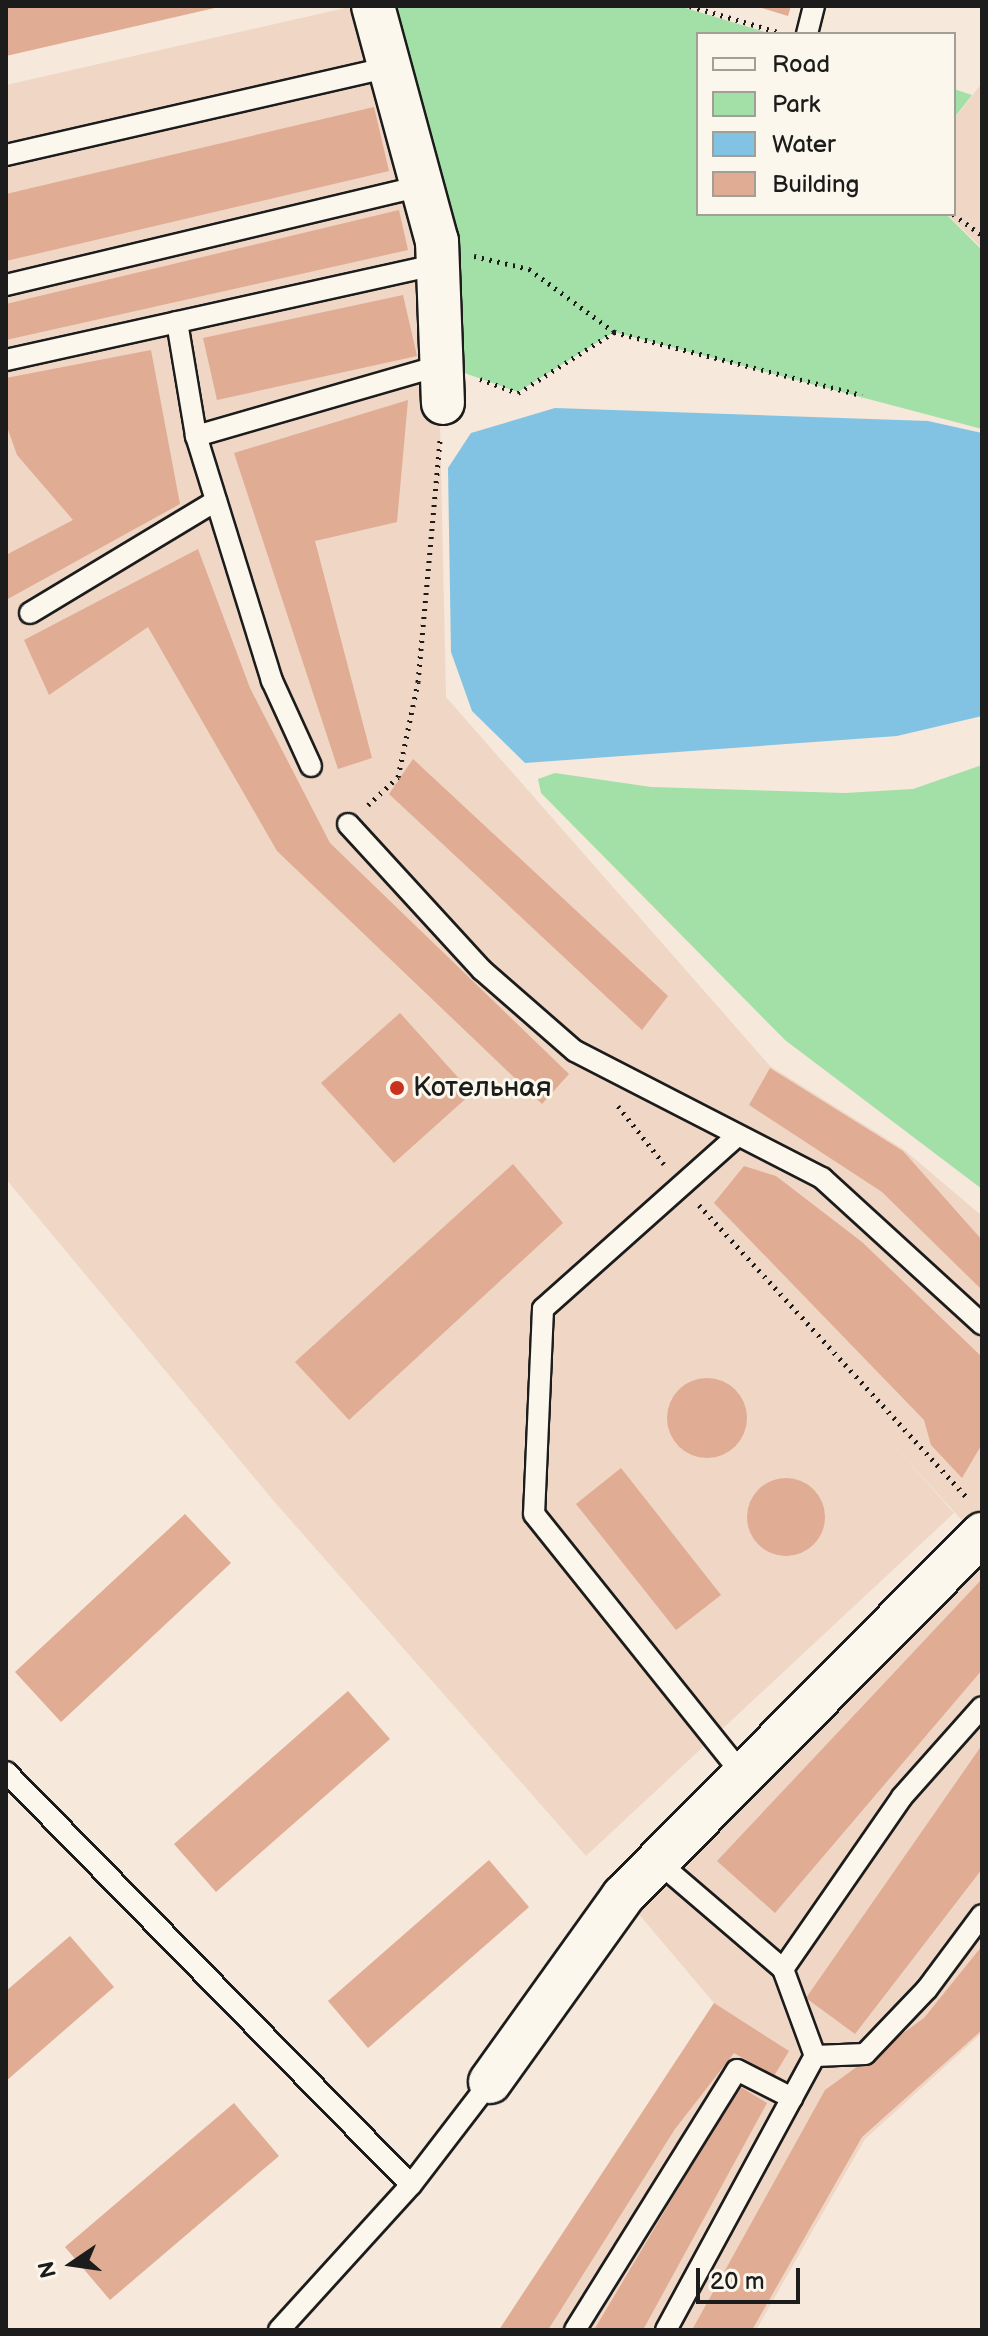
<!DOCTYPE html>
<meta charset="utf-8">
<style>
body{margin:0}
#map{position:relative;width:988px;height:2336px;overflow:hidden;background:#f6e8da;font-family:"Balsamiq Sans",sans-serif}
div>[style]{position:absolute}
.built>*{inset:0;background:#efd6c5}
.green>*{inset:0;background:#a2e0a8}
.water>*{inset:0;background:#82c3e3}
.building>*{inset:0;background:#e0ac93}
.round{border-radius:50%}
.path>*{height:5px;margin-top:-2.5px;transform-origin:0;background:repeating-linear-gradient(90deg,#1c1c1c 0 2px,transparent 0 8px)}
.roads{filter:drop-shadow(2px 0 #1c1c1c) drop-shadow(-2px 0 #1c1c1c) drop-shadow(0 2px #1c1c1c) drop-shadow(0 -2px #1c1c1c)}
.service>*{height:20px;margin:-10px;padding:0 10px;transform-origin:10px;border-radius:10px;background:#fbf7ec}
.minor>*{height:42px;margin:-21px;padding:0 21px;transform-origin:21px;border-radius:21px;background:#fbf7ec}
.dots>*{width:22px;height:22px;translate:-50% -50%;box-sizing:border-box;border:4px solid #fbf7ec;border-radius:50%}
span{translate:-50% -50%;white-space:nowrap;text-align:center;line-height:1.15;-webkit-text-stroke:6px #fbf7ec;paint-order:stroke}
.poi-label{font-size:28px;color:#1c1c1c}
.left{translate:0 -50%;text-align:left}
.frame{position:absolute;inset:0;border:8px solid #1c1c1c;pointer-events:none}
.legend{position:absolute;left:696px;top:32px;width:260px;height:184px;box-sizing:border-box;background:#fbf7ec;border:2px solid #a29f99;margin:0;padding:10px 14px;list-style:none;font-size:24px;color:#1c1c1c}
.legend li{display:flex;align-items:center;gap:16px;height:40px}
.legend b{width:40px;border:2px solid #a29f99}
.north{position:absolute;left:32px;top:2224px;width:80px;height:80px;-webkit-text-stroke:6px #fbf7ec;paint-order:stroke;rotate:257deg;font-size:22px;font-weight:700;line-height:32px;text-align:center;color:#1c1c1c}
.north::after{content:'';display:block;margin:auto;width:28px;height:36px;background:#1c1c1c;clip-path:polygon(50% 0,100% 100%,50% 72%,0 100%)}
.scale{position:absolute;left:696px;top:2268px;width:104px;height:36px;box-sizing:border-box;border:4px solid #1c1c1c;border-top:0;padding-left:10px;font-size:24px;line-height:28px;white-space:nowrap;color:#1c1c1c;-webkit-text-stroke:6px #fbf7ec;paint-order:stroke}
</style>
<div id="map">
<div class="built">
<i style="clip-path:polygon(354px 6px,436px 242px,446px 697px,770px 1066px,903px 1149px,982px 1216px,982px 2033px,865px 2139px,756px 2330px,499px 2330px,714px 2003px,626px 1899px,978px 1538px,887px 1438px,954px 1513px,586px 1856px,272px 1499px,6px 1179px,6px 85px)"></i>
<i style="clip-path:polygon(982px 83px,982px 248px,947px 214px,954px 214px,954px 119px)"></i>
</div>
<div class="green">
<i style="clip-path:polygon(373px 6px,679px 6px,771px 34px,698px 34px,698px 214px,946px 214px,982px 250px,982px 429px,614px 332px,518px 392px,442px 365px)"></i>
<i style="clip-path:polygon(954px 89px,972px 95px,954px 118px)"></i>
<i style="clip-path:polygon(982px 765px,982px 1189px,785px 1040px,541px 793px,538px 779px,555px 773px,651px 787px,845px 793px,913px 789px)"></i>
</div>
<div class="water">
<i style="clip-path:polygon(555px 408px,928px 421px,982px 433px,982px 716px,897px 736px,525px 763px,472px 711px,451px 652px,448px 468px,471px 433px)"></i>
</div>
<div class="building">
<i style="clip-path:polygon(6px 6px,219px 6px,219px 7px,6px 56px)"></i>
<i style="clip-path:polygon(755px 6px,791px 6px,788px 16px)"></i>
<i style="clip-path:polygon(374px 107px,389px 171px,6px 261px,6px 194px)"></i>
<i style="clip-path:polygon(399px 210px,408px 250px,6px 340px,6px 304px)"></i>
<i style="clip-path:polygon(403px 295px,417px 356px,217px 400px,203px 338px)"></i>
<i style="clip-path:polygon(151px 350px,180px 504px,6px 600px,6px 555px,73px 520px,17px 455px,6px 424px,6px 378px)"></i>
<i style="clip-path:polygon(408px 400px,397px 522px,315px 541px,372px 758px,338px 769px,234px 453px)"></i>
<i style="clip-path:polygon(198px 549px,250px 688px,330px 843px,569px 1074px,542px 1104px,277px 851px,148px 627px,49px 695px,24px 640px)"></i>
<i style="clip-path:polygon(413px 759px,668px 996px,642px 1030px,389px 794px)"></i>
<i style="clip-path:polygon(400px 1013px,472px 1093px,394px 1163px,321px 1083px)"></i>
<i style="clip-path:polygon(770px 1068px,903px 1151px,982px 1240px,982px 1290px,882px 1192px,749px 1105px)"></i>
<i style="clip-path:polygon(513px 1164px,563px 1223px,349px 1420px,295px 1362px)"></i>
<i style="clip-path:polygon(744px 1166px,776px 1176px,862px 1242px,982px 1357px,982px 1444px,962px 1478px,931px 1445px,924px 1420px,714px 1203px)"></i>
<i class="round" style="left:667px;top:1378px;width:80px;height:80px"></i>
<i style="clip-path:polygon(621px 1468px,721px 1595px,676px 1630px,576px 1504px)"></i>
<i class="round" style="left:747px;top:1478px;width:78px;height:78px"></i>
<i style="clip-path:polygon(185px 1514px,231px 1563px,61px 1722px,15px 1672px)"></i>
<i style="clip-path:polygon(982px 1579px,982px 1670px,775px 1913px,717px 1861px)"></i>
<i style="clip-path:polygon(348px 1691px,390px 1739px,216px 1892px,174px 1844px)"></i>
<i style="clip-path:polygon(982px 1745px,982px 1869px,855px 2034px,806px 1998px)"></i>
<i style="clip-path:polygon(489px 1860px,529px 1907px,368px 2048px,328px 2001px)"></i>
<i style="clip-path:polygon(70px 1936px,114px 1987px,6px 2081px,6px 1991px)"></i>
<i style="clip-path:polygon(982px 1946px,982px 2030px,862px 2137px,752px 2330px,692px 2330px,825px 2090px,924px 2018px)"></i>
<i style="clip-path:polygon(714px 2003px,789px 2051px,774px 2076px,734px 2053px,675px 2129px,548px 2330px,499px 2330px)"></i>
<i style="clip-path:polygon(739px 2086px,767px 2103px,643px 2330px,594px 2330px)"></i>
<i style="clip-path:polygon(234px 2103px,279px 2156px,110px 2300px,65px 2247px)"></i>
</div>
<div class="path">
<i style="left:690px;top:6px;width:95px;rotate:16.5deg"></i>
<i style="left:953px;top:214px;width:36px;rotate:36deg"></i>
<i style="left:474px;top:256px;width:57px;rotate:13.3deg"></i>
<i style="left:529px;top:269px;width:106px;rotate:36.5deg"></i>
<i style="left:614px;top:332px;width:256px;rotate:14.3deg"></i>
<i style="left:480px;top:379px;width:40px;rotate:20.2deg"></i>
<i style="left:518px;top:393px;width:114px;rotate:-32.4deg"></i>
<i style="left:368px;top:805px;width:41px;rotate:-43deg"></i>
<i style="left:398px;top:777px;width:97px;rotate:-78.1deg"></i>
<i style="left:418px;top:682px;width:243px;rotate:-84.8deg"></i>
<i style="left:618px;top:1106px;width:74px;rotate:51.6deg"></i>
<i style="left:699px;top:1205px;width:398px;rotate:47.5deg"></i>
</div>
<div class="roads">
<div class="service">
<i style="left:807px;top:34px;width:29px;rotate:-76deg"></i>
<i style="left:6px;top:155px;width:394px;rotate:-12.9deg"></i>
<i style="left:6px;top:285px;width:429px;rotate:-13.4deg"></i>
<i style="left:177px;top:322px;width:116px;rotate:80.5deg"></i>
<i style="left:6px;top:360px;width:443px;rotate:-12.5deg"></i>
<i style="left:30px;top:613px;width:217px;rotate:-31.1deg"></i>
<i style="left:311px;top:766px;width:94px;rotate:-114.6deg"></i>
<i style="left:272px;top:681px;width:257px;rotate:-107.2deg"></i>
<i style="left:196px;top:436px;width:256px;rotate:-16.1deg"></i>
<i style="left:348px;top:824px;width:198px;rotate:47.5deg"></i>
<i style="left:482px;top:970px;width:123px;rotate:41.1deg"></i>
<i style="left:575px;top:1051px;width:278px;rotate:27.2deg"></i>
<i style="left:822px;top:1178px;width:217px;rotate:42.4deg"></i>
<i style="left:737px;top:1136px;width:260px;rotate:138.3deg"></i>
<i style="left:543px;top:1309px;width:205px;rotate:92.5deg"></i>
<i style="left:534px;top:1514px;width:334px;rotate:51.3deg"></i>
<i style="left:6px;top:1772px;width:578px;rotate:45.56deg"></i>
<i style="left:657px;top:1861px;width:166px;rotate:40.6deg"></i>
<i style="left:783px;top:1969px;width:209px;rotate:-55.3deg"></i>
<i style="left:902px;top:1797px;width:120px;rotate:-48.4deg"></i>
<i style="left:815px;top:2056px;width:50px;rotate:-2.3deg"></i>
<i style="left:865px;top:2054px;width:90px;rotate:-46.4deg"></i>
<i style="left:927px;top:1989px;width:92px;rotate:-53.4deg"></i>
<i style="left:279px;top:2330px;width:196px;rotate:-47.7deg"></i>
<i style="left:411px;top:2185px;width:130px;rotate:-52.5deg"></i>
<i style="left:575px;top:2330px;width:306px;rotate:-58.1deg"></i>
<i style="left:737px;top:2070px;width:62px;rotate:27deg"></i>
<i style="left:666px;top:2330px;width:312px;rotate:-61.5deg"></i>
<i style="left:815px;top:2056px;width:93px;rotate:-110.2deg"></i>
</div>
<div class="minor">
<i style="left:373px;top:6px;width:244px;rotate:74.8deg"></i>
<i style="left:437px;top:241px;width:162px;rotate:87.9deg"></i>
<i style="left:490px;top:2082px;width:229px;rotate:-54.4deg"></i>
<i style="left:623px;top:1896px;width:510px;rotate:-45.24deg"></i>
</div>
</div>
<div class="dots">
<i style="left:397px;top:1088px;background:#c8321e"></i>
</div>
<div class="poi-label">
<span class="left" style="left:413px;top:1088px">Котельная</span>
</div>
<div class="frame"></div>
<ul class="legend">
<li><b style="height:10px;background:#fbf7ec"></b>Road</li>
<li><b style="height:22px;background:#a2e0a8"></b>Park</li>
<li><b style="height:22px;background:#82c3e3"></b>Water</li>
<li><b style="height:22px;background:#e0ac93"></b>Building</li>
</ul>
<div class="north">N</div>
<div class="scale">20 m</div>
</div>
